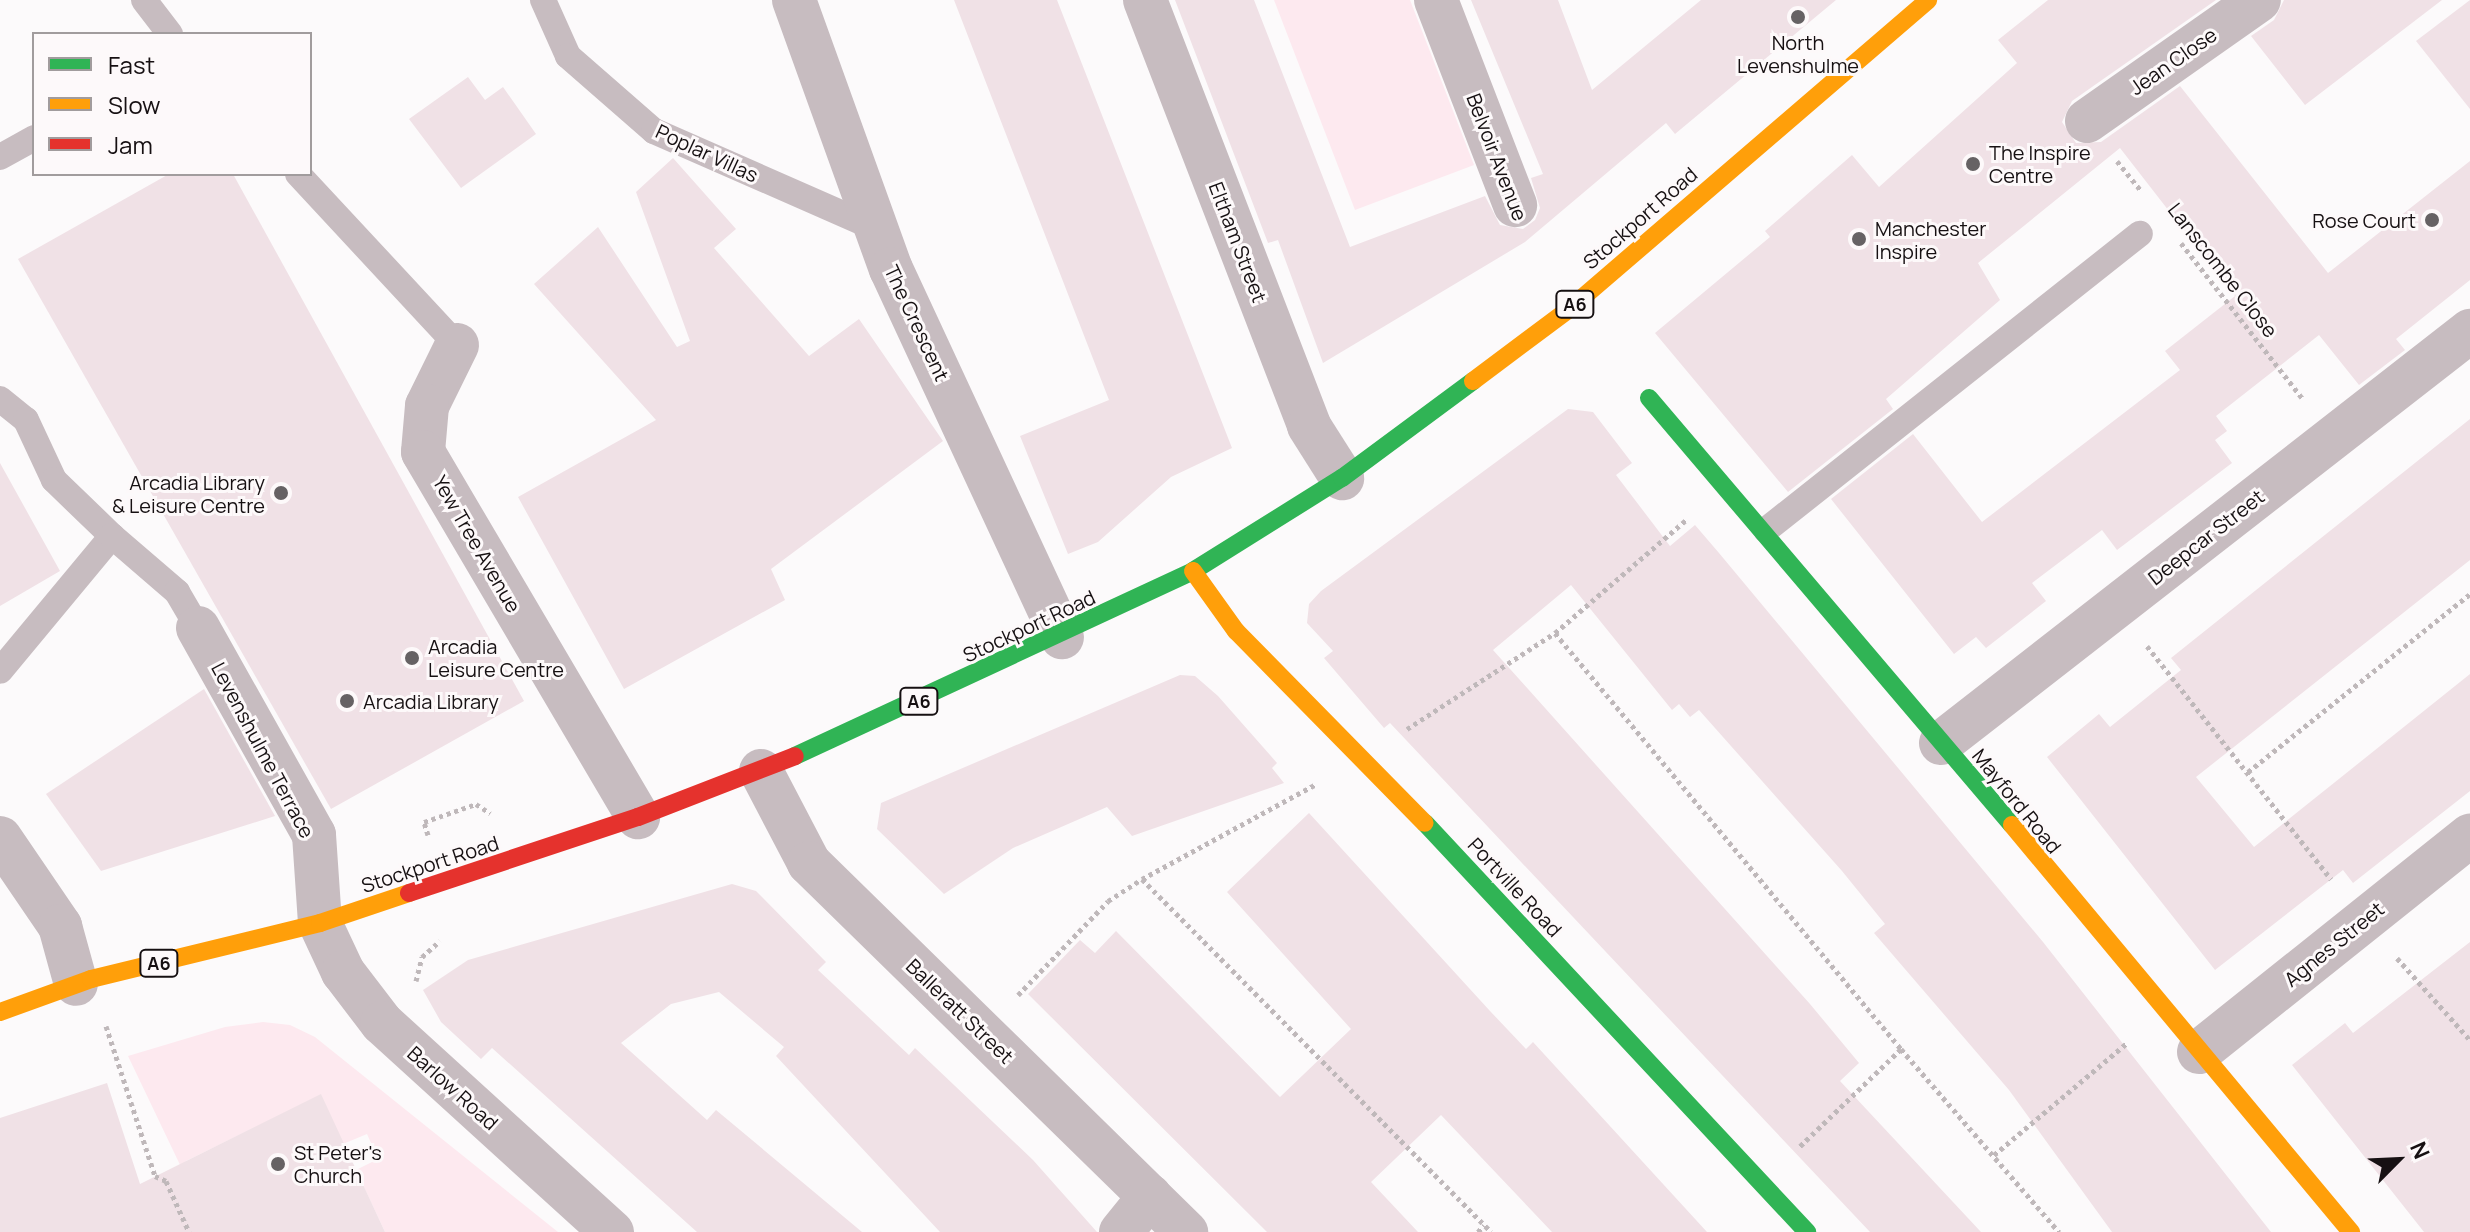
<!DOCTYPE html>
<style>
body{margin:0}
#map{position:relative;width:2470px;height:1232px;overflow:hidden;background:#fcfafb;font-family:Manrope,sans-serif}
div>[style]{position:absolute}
.green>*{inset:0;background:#fde9ef}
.building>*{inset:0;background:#f0e1e6}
.path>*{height:5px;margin-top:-2.5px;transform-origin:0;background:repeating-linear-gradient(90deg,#bfb8ba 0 4px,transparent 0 8px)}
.lane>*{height:26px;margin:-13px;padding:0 13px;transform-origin:13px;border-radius:13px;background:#c7bcc0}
.street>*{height:44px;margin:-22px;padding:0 22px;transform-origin:22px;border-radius:22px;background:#c7bcc0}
.fast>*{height:18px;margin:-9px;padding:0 9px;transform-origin:9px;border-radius:9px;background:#30b455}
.slow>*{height:18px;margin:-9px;padding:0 9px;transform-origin:9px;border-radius:9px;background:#ff9f0a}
.jam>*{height:18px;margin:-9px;padding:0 9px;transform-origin:9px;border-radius:9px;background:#e5322d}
.dots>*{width:22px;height:22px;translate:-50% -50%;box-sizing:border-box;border:4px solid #fdf9fa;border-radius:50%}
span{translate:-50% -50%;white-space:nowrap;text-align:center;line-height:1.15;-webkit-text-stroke:6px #fdf9fa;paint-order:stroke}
.shield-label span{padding:2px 6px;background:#fdf9fa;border:2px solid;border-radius:6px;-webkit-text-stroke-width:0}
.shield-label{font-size:18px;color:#161012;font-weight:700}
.poi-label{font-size:20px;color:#161012}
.left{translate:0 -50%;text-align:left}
.right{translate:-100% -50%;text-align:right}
.street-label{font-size:20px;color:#161012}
.legend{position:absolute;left:32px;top:32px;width:280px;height:144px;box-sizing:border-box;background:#fdf9fa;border:2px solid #a19c9d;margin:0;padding:10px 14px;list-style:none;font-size:24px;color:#161012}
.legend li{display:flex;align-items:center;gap:16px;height:40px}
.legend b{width:40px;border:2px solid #a19c9d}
.north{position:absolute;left:2358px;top:1120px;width:80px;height:80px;-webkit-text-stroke:6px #fdf9fa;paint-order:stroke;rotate:66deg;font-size:22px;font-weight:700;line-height:32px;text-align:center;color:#161012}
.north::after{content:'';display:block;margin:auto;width:28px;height:36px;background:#161012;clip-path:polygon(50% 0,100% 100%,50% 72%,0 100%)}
</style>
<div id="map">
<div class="green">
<i style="clip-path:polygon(1274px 0,1410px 0,1474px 165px,1355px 210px)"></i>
<i style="clip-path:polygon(263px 1022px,290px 1025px,315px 1037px,558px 1232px,385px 1232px,356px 1170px,378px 1159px,367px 1134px,343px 1144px,321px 1095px,186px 1161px,182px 1169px,128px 1056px,225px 1027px)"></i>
</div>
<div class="building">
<i style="clip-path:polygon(954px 0,1057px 0,1232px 448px,1171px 477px,1098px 542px,1068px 554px,1020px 436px,1109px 400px)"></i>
<i style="clip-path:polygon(1175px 0,1254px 0,1350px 247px,1485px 196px,1500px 225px,1523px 229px,1535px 220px,1540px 208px,1531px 178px,1543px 174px,1471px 0,1558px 0,1592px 90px,1701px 0,1836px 0,1675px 134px,1666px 123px,1525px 242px,1323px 363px,1278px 240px,1268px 243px)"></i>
<i style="clip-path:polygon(2048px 0,2216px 0,2072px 101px,2062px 122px,2076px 143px,2101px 142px,2180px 86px,2328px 273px,2470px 161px,2470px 280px,2396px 339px,2405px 350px,2359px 385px,2319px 335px,2216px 416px,2227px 431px,2215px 440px,2232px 463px,2117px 550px,2102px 530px,2032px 583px,2046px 601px,1986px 648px,1976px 637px,1954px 654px,1831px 499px,1913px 434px,1982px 522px,2180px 370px,2165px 351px,2235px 296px,2120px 148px,1978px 263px,2000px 300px,1886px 399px,1893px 409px,1788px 492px,1655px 333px,1770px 237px,1765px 231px,1852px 155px,1879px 187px,2017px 63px,1998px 40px)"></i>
<i style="clip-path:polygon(2284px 0,2442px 0,2305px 105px,2251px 36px,2274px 20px)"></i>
<i style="clip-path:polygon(2470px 0,2470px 109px,2416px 41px)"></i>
<i style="clip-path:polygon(468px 77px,485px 100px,503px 87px,536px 134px,461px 188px,409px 119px)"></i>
<i style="clip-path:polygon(673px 158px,736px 229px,714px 248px,809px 356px,859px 319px,943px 441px,771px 569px,785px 600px,624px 689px,518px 497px,656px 420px,534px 284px,598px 227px,677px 347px,690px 341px,636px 192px)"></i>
<i style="clip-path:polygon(169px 174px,233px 174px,524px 701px,331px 809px,18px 259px)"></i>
<i style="clip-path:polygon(1568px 409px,1593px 412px,1632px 463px,1616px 475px,1670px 546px,1695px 525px,1719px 553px,2043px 942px,2271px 1232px,2112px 1232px,2009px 1090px,1874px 933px,1885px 924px,1842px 871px,1699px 710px,1690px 717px,1679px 704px,1672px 710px,1571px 585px,1493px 650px,1810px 1004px,1859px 1063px,1840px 1081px,1981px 1232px,1870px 1232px,1390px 723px,1384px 728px,1324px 658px,1333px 651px,1307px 623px,1309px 604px,1321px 591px)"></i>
<i style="clip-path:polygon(2470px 419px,2470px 560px,2196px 777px,2254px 847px,2470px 674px,2470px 791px,2353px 883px,2343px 870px,2215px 970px,2047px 757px,2099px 714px,2110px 727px,2181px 670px,2171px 658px)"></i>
<i style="clip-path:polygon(0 463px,60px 571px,0 606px)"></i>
<i style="clip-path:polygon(1180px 675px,1195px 676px,1218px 696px,1277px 763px,1272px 768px,1284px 783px,1132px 836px,1107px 807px,1013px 848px,944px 894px,877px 829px,881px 803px)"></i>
<i style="clip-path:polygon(204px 689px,275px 816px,101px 871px,46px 794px)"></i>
<i style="clip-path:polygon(1309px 813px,1490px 1011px,1526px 1049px,1533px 1042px,1707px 1232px,1552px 1232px,1441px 1115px,1371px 1182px,1418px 1232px,1267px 1232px,1028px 994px,1080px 940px,1095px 953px,1116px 931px,1280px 1097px,1351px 1029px,1227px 892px)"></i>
<i style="clip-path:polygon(732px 884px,756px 891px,826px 962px,818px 970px,909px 1055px,915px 1048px,1033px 1160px,1097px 1232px,940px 1232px,776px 1056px,784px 1047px,719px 992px,671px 1004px,621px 1043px,707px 1120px,716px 1110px,862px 1232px,697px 1232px,492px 1048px,481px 1059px,441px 1022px,423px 990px,468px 960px)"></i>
<i style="clip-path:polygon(2470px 942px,2470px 1232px,2424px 1232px,2292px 1065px,2345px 1023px,2353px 1033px)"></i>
<i style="clip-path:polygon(107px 1083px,140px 1184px,321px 1094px,385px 1232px,0 1232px,0 1118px)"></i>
</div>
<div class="path">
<i style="left:2117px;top:161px;width:38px;rotate:51deg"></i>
<i style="left:2181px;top:243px;width:198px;rotate:52deg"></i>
<i style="left:1555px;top:633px;width:174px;rotate:-40.8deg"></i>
<i style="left:2147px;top:646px;width:297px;rotate:51.7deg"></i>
<i style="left:1407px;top:729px;width:176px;rotate:-33deg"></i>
<i style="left:1555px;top:633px;width:541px;rotate:50.25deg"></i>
<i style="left:1901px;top:1049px;width:144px;rotate:136.1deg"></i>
<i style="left:2248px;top:772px;width:285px;rotate:-38.7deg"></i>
<i style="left:428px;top:835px;width:14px;rotate:-107deg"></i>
<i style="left:424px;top:822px;width:55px;rotate:-19.1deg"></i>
<i style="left:476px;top:804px;width:17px;rotate:33deg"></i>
<i style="left:1142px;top:879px;width:198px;rotate:-28.6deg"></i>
<i style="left:2397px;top:958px;width:110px;rotate:48.3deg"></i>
<i style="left:416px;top:981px;width:25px;rotate:-76deg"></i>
<i style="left:422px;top:957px;width:24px;rotate:-42deg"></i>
<i style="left:1018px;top:995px;width:130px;rotate:-46.2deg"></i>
<i style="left:1108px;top:901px;width:40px;rotate:-32.9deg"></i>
<i style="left:1142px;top:879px;width:496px;rotate:45.3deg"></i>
<i style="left:106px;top:1026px;width:158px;rotate:71.9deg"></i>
<i style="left:155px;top:1176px;width:12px;rotate:24deg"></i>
<i style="left:166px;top:1181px;width:56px;rotate:65.7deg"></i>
<i style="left:1901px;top:1049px;width:242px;rotate:49.2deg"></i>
<i style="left:1994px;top:1155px;width:175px;rotate:-40.1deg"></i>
<i style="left:1478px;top:1232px;width:9px;rotate:-49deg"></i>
</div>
<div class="lane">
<i style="left:144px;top:0;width:43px;rotate:52.6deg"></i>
<i style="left:543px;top:0;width:61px;rotate:65.9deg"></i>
<i style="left:568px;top:56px;width:114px;rotate:41.1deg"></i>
<i style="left:654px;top:131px;width:241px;rotate:23.7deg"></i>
<i style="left:0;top:157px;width:39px;rotate:-29deg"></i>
<i style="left:298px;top:174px;width:233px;rotate:47.1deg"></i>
<i style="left:0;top:399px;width:33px;rotate:39deg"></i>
<i style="left:26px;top:420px;width:66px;rotate:65deg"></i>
<i style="left:54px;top:480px;width:81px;rotate:44deg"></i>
<i style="left:112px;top:536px;width:175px;rotate:129.7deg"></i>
<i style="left:1766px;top:530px;width:477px;rotate:-38.4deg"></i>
<i style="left:112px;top:536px;width:86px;rotate:40.7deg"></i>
<i style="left:177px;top:592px;width:42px;rotate:59.7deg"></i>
</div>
<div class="street">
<i style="left:794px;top:0;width:286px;rotate:70.2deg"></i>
<i style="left:891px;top:269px;width:406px;rotate:65.1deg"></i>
<i style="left:1145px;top:0;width:456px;rotate:68.9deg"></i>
<i style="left:1309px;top:426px;width:62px;rotate:57.6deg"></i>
<i style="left:1436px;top:0;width:220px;rotate:68.9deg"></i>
<i style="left:2087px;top:121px;width:210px;rotate:-35.1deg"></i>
<i style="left:457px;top:345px;width:68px;rotate:116.2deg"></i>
<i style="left:427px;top:406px;width:46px;rotate:95deg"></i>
<i style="left:423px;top:452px;width:424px;rotate:59.5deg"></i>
<i style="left:198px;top:628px;width:237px;rotate:60.7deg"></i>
<i style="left:314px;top:835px;width:88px;rotate:86.1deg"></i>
<i style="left:320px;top:923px;width:54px;rotate:64.9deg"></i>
<i style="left:343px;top:972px;width:64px;rotate:52.6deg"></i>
<i style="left:382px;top:1023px;width:311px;rotate:42.3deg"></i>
<i style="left:1941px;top:743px;width:671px;rotate:-37.91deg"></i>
<i style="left:761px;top:771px;width:104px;rotate:62.4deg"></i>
<i style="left:809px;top:863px;width:528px;rotate:44.39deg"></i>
<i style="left:0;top:838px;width:107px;rotate:55.7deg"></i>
<i style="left:60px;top:926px;width:60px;rotate:74.6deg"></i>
<i style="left:2199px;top:1052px;width:347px;rotate:-38.6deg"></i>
<i style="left:1121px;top:1232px;width:46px;rotate:-51.1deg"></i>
</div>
<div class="fast">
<i style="left:1649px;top:398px;width:560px;rotate:49.63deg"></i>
<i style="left:795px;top:756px;width:439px;rotate:-24.9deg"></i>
<i style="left:1193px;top:571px;width:176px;rotate:-32deg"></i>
<i style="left:1342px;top:478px;width:163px;rotate:-36.5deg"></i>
<i style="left:1425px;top:823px;width:560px;rotate:46.95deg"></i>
</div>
<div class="slow">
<i style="left:1473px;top:381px;width:119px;rotate:-36.8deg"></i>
<i style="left:1568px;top:310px;width:475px;rotate:-40.7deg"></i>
<i style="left:1193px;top:571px;width:74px;rotate:54.4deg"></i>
<i style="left:1236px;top:631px;width:269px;rotate:45.5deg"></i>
<i style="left:2012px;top:825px;width:530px;rotate:50.21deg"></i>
<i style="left:0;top:1012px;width:97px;rotate:-19.9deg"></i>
<i style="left:91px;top:979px;width:236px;rotate:-13.7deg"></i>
<i style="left:320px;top:923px;width:94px;rotate:-18.6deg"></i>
</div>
<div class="jam">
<i style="left:409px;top:893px;width:241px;rotate:-18.4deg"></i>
<i style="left:638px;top:817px;width:168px;rotate:-21.2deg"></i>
</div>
<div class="dots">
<i style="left:1798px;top:17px;background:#666264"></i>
<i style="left:1973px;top:164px;background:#666264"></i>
<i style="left:2432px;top:220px;background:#666264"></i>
<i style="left:1859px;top:239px;background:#666264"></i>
<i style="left:281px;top:493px;background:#666264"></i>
<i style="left:412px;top:658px;background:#666264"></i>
<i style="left:347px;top:701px;background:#666264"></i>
<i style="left:278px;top:1164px;background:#666264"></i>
</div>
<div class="shield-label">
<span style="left:1575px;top:304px">A6</span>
<span style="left:919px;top:701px">A6</span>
<span style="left:159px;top:963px">A6</span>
</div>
<div class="poi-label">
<span style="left:1798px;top:54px">North<br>Levenshulme</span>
<span class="left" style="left:1989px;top:164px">The Inspire<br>Centre</span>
<span class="right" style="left:2416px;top:220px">Rose Court</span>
<span class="left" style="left:1875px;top:240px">Manchester<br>Inspire</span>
<span class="right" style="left:265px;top:494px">Arcadia Library<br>&amp; Leisure Centre</span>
<span class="left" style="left:428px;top:658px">Arcadia<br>Leisure Centre</span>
<span class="left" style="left:363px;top:701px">Arcadia Library</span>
<span class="left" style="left:294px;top:1164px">St Peter's<br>Church</span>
</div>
<div class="street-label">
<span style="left:2173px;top:61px;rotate:-35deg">Jean Close</span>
<span style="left:707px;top:153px;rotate:25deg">Poplar Villas</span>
<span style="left:1497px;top:157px;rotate:69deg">Belvoir Avenue</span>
<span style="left:1640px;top:218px;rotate:-41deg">Stockport Road</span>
<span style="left:1238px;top:242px;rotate:69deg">Eltham Street</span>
<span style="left:2223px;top:270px;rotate:52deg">Lanscombe Close</span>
<span style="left:917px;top:323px;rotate:65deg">The Crescent</span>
<span style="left:2206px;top:537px;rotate:-38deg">Deepcar Street</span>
<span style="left:477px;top:544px;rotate:60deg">Yew Tree Avenue</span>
<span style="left:1029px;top:626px;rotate:-25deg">Stockport Road</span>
<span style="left:263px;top:750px;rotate:62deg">Levenshulme Terrace</span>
<span style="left:2017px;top:801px;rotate:51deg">Mayford Road</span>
<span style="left:430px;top:864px;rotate:-18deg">Stockport Road</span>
<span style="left:1515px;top:887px;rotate:47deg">Portville Road</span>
<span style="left:2334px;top:944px;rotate:-39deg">Agnes Street</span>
<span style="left:960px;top:1011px;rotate:44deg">Balleratt Street</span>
<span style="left:453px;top:1088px;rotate:42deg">Barlow Road</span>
</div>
<ul class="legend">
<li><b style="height:10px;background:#30b455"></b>Fast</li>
<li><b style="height:10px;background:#ff9f0a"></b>Slow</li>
<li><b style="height:10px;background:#e5322d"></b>Jam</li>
</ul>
<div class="north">N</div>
</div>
